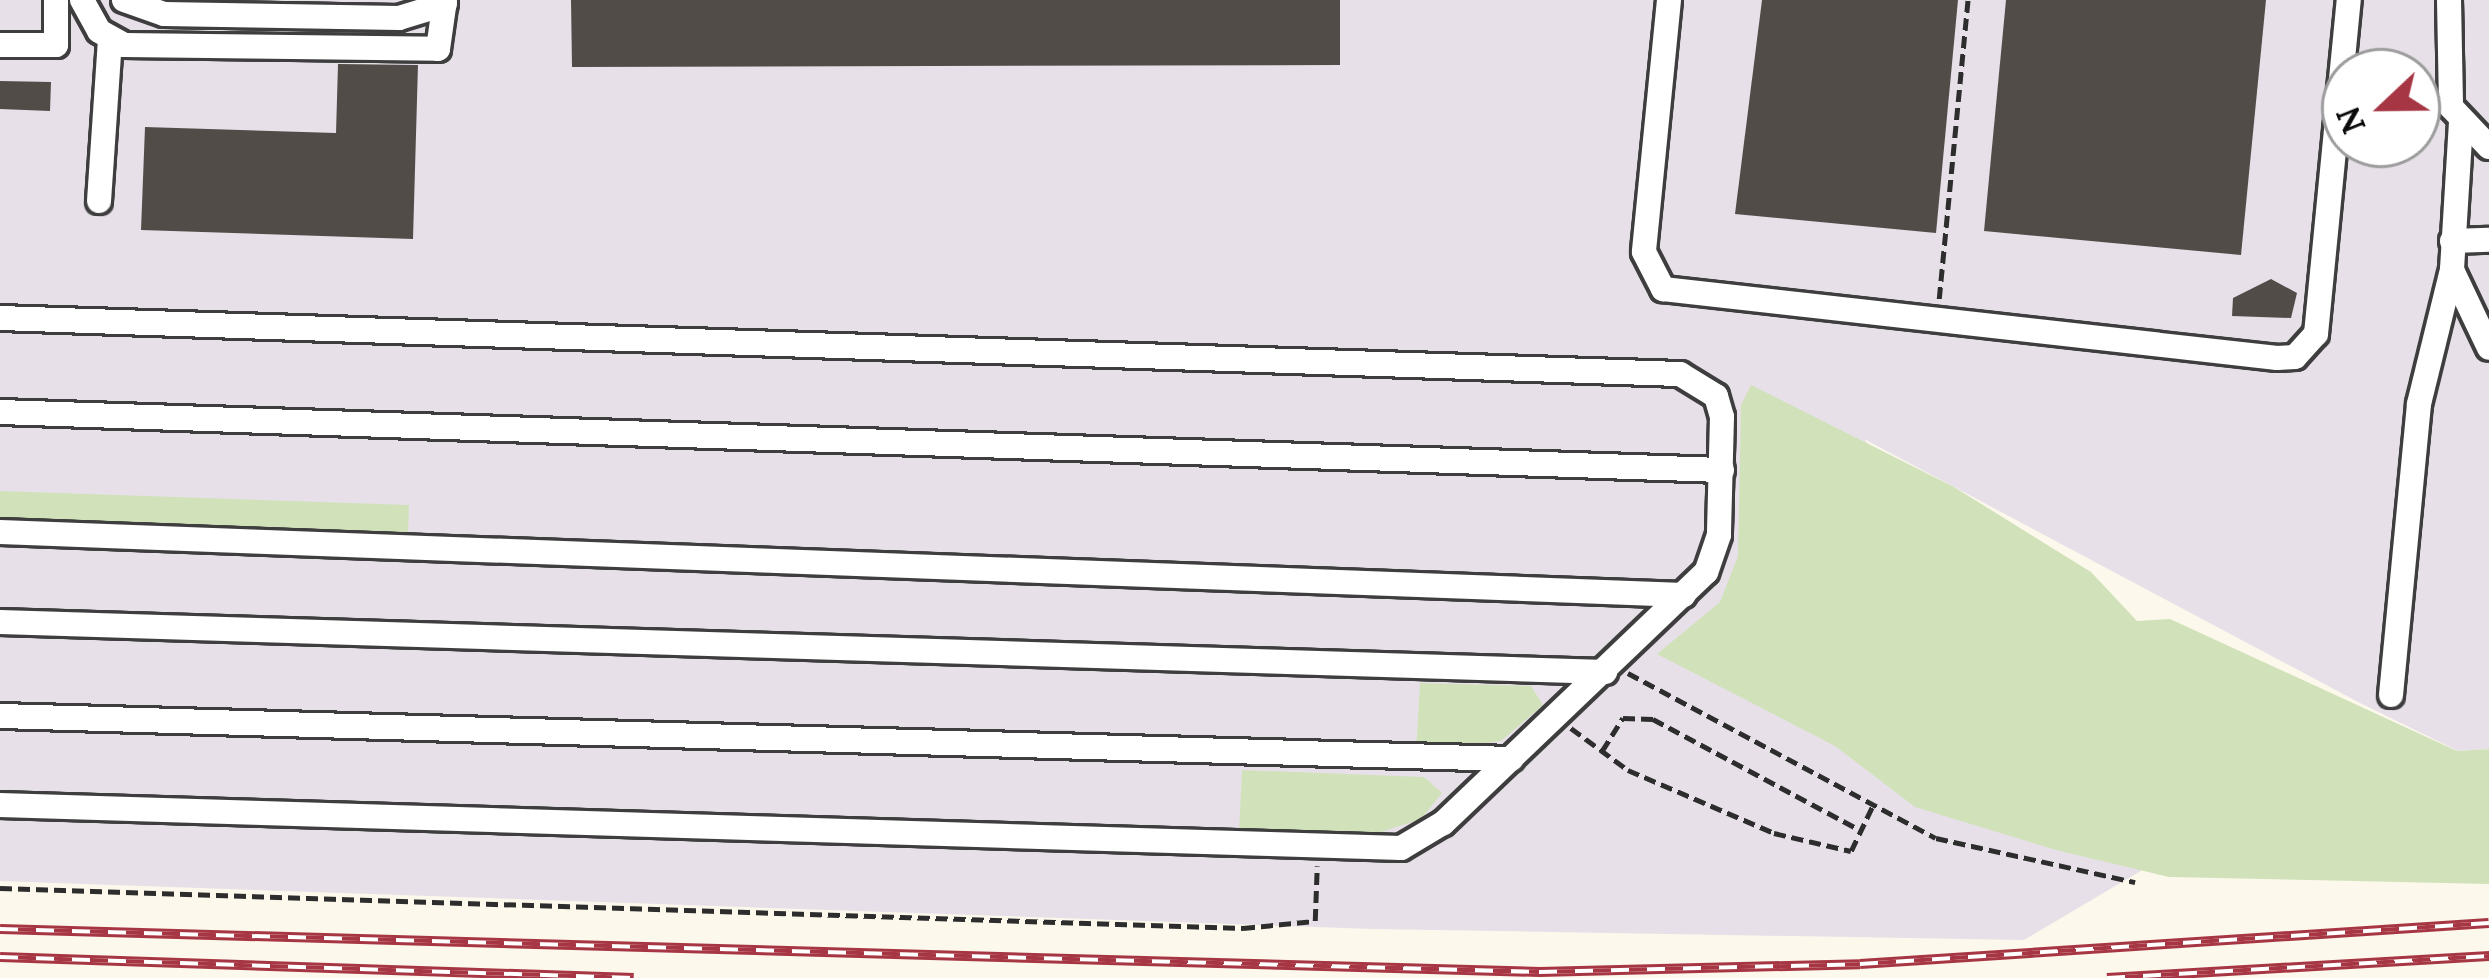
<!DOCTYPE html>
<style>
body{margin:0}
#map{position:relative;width:2489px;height:978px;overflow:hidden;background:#fcf8eb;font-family:Lora,serif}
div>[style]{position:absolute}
.industrial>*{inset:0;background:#e7e0e9}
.green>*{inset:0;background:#d1e2ba}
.building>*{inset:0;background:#524c49}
.path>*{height:4.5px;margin-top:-2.25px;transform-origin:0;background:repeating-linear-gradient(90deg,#2d2d2d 0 12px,transparent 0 18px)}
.roads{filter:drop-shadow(3px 0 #3e3e3e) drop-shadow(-3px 0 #3e3e3e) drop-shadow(0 3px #3e3e3e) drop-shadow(0 -3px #3e3e3e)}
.minor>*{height:24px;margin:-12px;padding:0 12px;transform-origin:12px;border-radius:12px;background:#fff}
.rail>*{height:10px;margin-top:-5px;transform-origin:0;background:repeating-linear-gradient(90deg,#fff 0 18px,#a73644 0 36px);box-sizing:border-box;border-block:3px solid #a73644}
span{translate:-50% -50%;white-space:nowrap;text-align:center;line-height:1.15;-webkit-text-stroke:12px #fff;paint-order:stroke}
.north{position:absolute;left:2321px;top:48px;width:120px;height:120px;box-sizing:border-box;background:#fff;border:3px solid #9d9d9d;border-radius:50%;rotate:248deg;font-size:33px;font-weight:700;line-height:48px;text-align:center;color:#0b0b0b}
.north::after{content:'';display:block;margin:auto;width:42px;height:54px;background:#a73644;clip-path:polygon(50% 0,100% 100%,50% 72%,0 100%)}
</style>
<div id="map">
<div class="industrial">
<i style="clip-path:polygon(evenodd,0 0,2489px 0,2489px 749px,2458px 751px,2360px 703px,1864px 439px,2183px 846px,2024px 940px,1373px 929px,0 881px,0 0,2345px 72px,2417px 72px,2417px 144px,2345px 144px,2345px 72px)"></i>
</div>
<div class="green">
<i style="clip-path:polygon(1751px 385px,1954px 487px,2091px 572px,2137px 621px,2170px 619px,2457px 751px,2489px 749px,2489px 884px,2169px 877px,2056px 850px,1915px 807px,1835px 746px,1657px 654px,1720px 602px,1738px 556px,1741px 405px)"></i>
<i style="clip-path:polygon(0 491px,409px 505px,408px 533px,0 520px)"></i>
<i style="clip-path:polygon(1420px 683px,1531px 686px,1543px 705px,1501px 741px,1416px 751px)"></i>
<i style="clip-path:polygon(1242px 770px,1424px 777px,1442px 793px,1421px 819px,1378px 833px,1239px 832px)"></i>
</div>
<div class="building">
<i style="clip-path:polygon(571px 0,1340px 0,1340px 65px,572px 67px)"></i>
<i style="clip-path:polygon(1762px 0,1958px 0,1936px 233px,1735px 214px)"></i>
<i style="clip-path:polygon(2006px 0,2266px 0,2241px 255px,1984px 231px)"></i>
<i style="clip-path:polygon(338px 64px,418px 65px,413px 239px,141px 230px,145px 127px,336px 133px)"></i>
<i style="clip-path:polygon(0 81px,51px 82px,50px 111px,0 109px)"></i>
<i style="clip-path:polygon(2271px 279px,2297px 293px,2291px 318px,2232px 316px,2233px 298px)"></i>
</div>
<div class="path">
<i style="left:1939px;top:299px;width:300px;rotate:-84.5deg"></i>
<i style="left:1628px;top:673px;width:349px;rotate:28.2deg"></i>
<i style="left:1936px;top:838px;width:204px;rotate:12.5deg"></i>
<i style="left:1571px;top:728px;width:71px;rotate:36.4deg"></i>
<i style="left:1628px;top:770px;width:159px;rotate:23.3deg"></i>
<i style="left:1774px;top:833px;width:79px;rotate:13.2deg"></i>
<i style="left:1851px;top:851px;width:51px;rotate:-64.4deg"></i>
<i style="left:1602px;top:751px;width:39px;rotate:-58deg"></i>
<i style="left:1623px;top:718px;width:30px;rotate:2deg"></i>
<i style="left:1653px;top:719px;width:235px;rotate:28.2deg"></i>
<i style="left:0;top:888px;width:1244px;rotate:1.84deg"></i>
<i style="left:1243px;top:928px;width:72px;rotate:-5.6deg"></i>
<i style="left:1315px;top:921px;width:55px;rotate:-87.9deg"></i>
</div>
<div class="roads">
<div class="minor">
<i style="left:82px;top:0;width:35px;rotate:61deg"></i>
<i style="left:99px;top:31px;width:29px;rotate:29deg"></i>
<i style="left:124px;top:45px;width:314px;rotate:0.7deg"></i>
<i style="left:438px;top:49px;width:49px;rotate:-81.9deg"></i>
<i style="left:124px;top:0;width:42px;rotate:19.3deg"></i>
<i style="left:164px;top:14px;width:235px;rotate:1deg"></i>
<i style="left:399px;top:18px;width:48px;rotate:-16.9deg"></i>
<i style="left:1669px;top:0;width:253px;rotate:95.7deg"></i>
<i style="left:1644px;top:252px;width:42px;rotate:62.8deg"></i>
<i style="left:1663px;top:289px;width:618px;rotate:6.41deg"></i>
<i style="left:2277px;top:358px;width:18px;rotate:-3deg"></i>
<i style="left:2295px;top:357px;width:31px;rotate:-48deg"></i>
<i style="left:2316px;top:334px;width:336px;rotate:-84.4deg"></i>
<i style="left:2449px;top:0;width:107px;rotate:88.9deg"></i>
<i style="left:2451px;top:107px;width:55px;rotate:46.5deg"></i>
<i style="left:0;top:45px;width:56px"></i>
<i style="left:56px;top:45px;width:45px;rotate:-90deg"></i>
<i style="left:2461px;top:122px;width:148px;rotate:93.5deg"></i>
<i style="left:2452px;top:270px;width:86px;rotate:64.6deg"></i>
<i style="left:99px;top:201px;width:162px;rotate:-86.1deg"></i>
<i style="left:2452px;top:241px;width:37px;rotate:-2deg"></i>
<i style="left:0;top:318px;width:1681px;rotate:1.91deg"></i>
<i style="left:1680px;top:374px;width:42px;rotate:31.4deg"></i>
<i style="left:1716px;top:396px;width:22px;rotate:74deg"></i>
<i style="left:1722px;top:417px;width:118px;rotate:91.5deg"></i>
<i style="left:1719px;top:535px;width:39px;rotate:109deg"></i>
<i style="left:1706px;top:572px;width:364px;rotate:136.3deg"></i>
<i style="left:1443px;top:823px;width:49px;rotate:149.2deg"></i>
<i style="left:1401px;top:848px;width:1402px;rotate:-178.24deg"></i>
<i style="left:0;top:412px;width:1723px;rotate:1.93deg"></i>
<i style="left:0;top:532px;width:1685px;rotate:2.14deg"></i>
<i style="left:0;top:622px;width:1606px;rotate:1.78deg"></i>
<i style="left:2391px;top:695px;width:292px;rotate:-84.5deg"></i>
<i style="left:2419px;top:404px;width:138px;rotate:-76.2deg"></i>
<i style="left:0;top:716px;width:1512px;rotate:1.63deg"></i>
</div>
</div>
<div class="rail">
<i style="left:0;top:929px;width:1540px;rotate:1.6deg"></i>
<i style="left:1539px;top:972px;width:321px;rotate:-1.4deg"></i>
<i style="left:1860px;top:964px;width:630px;rotate:-3.73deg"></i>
<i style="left:0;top:957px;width:634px;rotate:1.9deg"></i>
<i style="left:2107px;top:978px;width:383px;rotate:-3.3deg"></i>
</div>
<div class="north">N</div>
</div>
